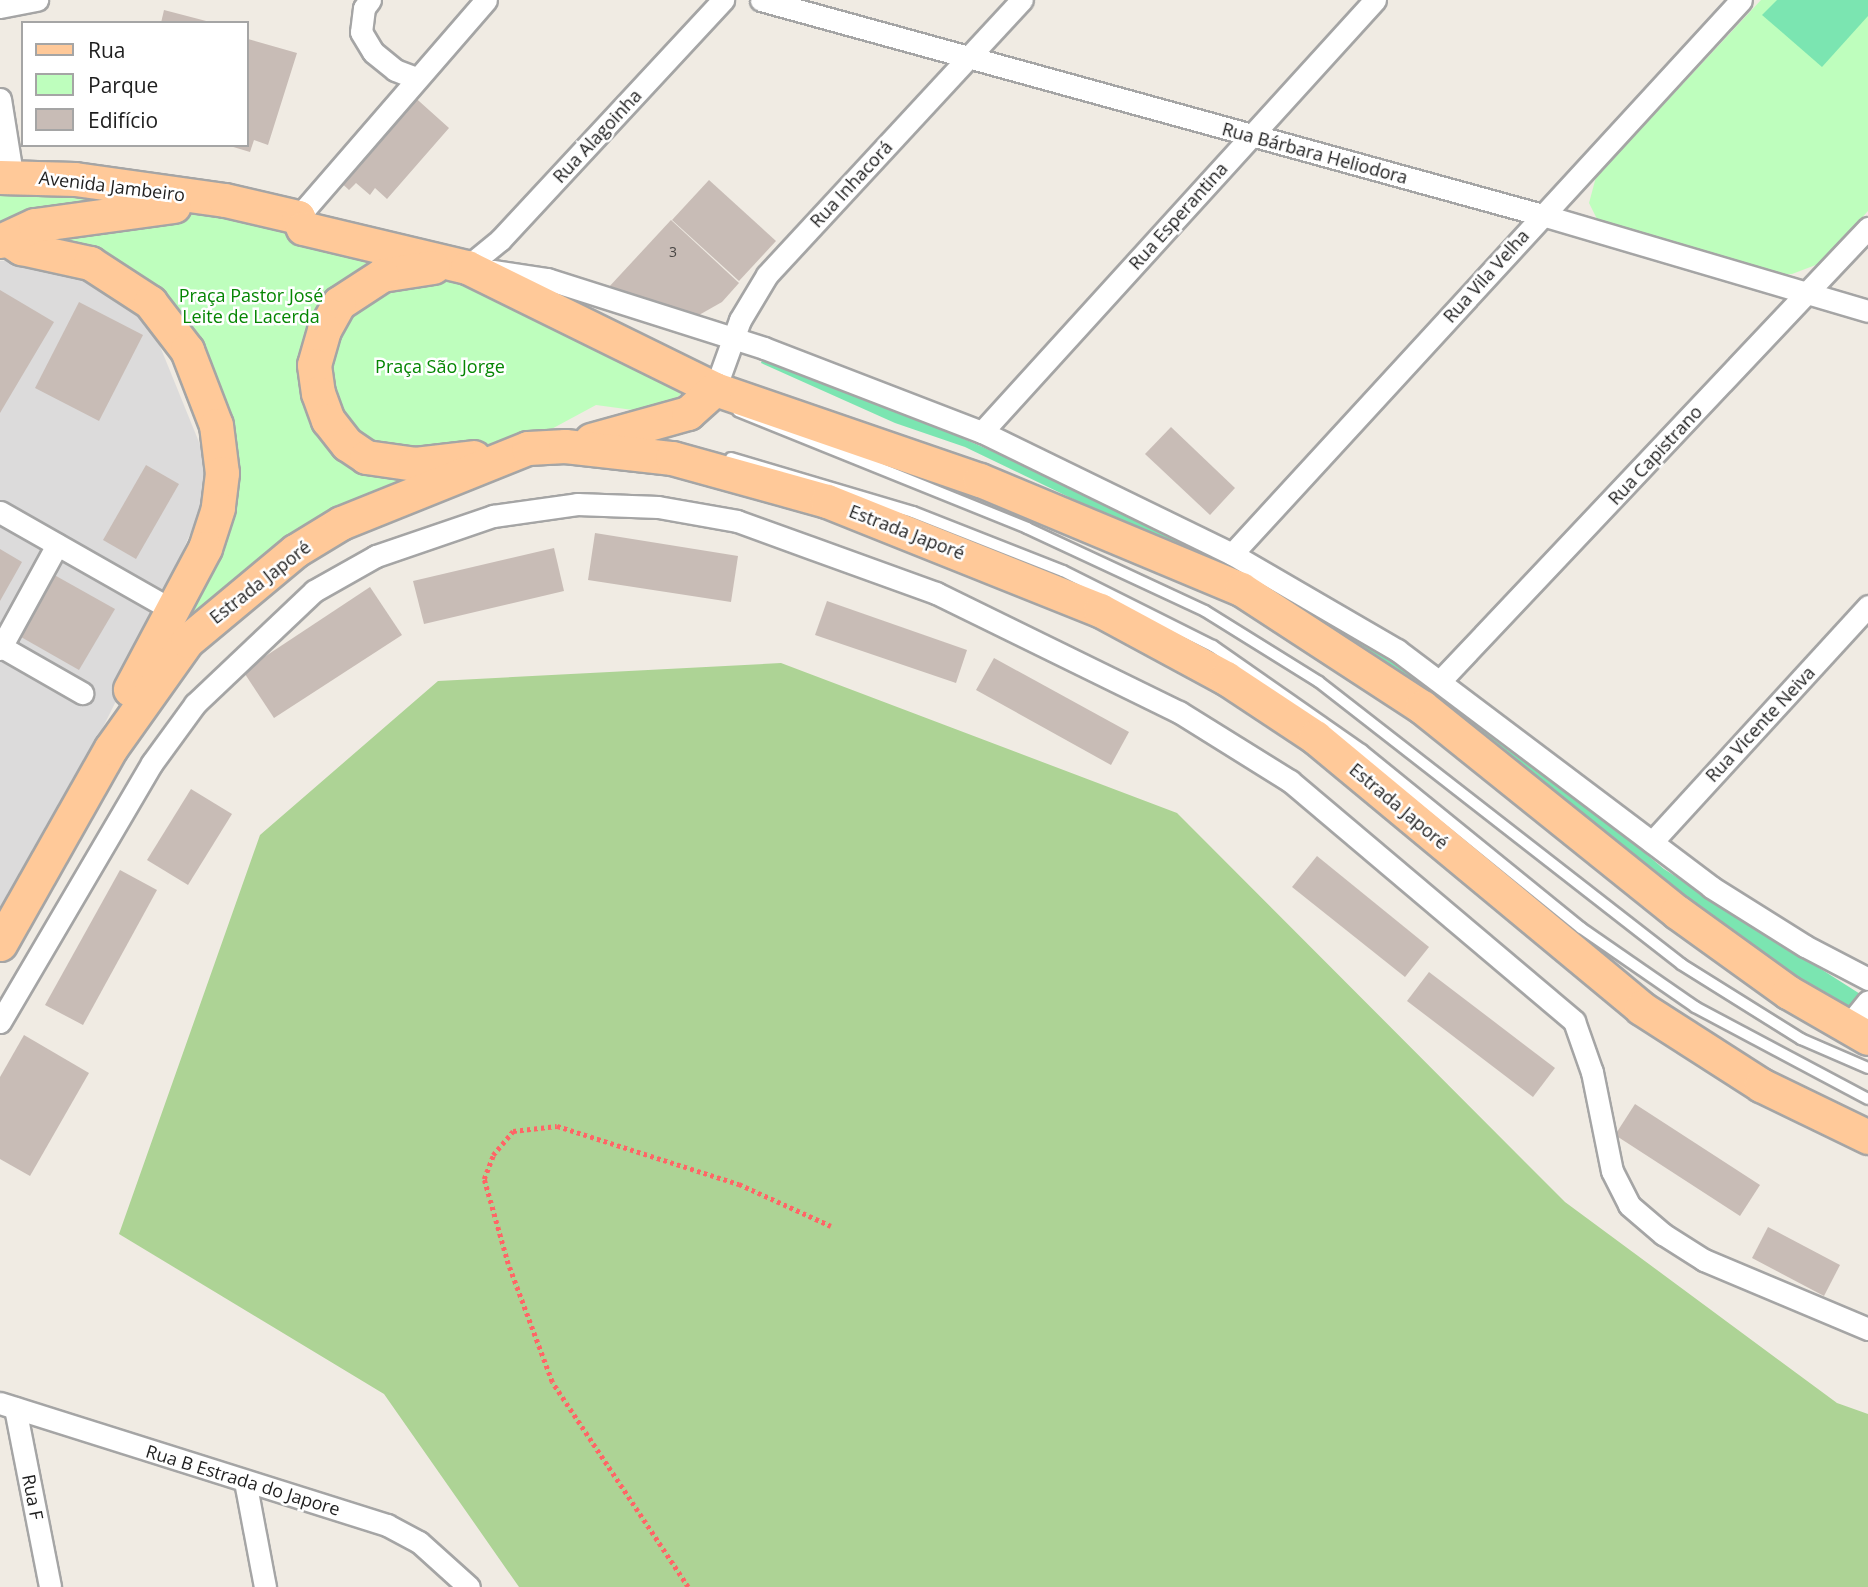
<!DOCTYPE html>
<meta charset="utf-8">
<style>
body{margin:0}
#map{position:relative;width:1868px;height:1587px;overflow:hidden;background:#f0ebe3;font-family:"Open Sans",sans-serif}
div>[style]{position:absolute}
.residential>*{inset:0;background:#dcdbdb}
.forest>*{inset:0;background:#add395}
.park>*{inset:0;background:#befebd}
.pitch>*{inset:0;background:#7be5b1}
.building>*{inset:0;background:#c8bcb6}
.path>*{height:4.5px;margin-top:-2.25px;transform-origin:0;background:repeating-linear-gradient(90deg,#ff6566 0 3.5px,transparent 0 7px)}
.roads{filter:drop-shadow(2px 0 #a5a5a5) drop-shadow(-2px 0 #a5a5a5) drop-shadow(0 2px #a5a5a5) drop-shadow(0 -2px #a5a5a5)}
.lane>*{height:10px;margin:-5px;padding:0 5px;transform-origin:5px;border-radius:5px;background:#fff}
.street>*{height:21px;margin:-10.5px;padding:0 10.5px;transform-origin:10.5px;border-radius:10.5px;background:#fff}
.primary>*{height:33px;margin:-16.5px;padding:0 16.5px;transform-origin:16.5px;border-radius:16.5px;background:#ffc999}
span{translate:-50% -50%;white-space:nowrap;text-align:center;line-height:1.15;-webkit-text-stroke:5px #fff;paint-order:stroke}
.number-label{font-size:14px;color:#484644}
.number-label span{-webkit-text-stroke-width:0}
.street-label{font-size:18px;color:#1e1e1e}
.park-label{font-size:18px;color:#058603}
.legend{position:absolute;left:21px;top:21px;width:228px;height:126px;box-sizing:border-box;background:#fff;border:2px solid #a5a5a5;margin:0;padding:9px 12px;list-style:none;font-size:21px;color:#1e1e1e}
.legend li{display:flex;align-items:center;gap:14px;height:35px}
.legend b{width:35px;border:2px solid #a5a5a5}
</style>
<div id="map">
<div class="residential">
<i style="clip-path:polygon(65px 256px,142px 302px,214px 479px,125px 683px,0 934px,0 261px)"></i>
</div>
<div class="forest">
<i style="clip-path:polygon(781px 663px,1177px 813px,1565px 1202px,1837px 1403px,1868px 1414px,1868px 1587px,519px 1587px,384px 1394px,119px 1234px,260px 835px,438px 681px)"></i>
</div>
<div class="park">
<i style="clip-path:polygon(1761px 0,1868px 0,1868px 211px,1821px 263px,1792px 274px,1769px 275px,1598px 221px,1589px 203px,1596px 177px)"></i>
<i style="clip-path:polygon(0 115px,14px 188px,227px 207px,456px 276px,587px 347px,654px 375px,681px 394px,671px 402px,633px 410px,596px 405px,520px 446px,428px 479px,168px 642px,214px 479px,196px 381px,142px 302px,65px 256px,58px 239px,0 253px)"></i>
</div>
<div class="pitch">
<i style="clip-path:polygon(1777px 0,1868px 0,1868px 16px,1822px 67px,1762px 15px)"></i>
<i style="clip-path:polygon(765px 352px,1134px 513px,1329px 615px,1508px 738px,1664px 869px,1868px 999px,1868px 1021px,1655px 890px,1483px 747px,1133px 528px,965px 447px,895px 423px,761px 363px)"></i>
</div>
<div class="building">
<i style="clip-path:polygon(164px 10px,210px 22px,210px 23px,161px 23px)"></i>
<i style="clip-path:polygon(248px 39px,297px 53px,268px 145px,254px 140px,250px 152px,230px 146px,247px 145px)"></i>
<i style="clip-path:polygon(410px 93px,449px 128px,387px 199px,375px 188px,370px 195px,356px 183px,349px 190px,336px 178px)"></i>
<i style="clip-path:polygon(709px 180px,776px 241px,739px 281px,672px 220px)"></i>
<i style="clip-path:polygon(671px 220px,739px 283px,722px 302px,699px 315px,608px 288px)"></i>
<i style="clip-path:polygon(0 290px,54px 322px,0 413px)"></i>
<i style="clip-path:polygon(79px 302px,143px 335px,99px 421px,35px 388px)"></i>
<i style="clip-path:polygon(1171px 427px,1235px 488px,1210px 515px,1145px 454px)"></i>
<i style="clip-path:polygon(146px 465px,179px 484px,136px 559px,103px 540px)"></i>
<i style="clip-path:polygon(595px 533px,738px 556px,731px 602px,588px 580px)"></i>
<i style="clip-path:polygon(554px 548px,564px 591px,424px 624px,413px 581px)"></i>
<i style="clip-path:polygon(0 549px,22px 562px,0 601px)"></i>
<i style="clip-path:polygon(49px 572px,115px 609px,79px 670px,14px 633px)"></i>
<i style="clip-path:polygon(370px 587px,402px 635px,274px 718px,243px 671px)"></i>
<i style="clip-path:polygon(827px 601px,967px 650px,956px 683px,815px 635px)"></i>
<i style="clip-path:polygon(994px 658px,1129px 732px,1111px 765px,976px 690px)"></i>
<i style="clip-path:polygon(191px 789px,232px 814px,188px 885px,147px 860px)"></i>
<i style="clip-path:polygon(1317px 856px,1429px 947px,1405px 977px,1292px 887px)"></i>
<i style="clip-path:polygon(120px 870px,157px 890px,83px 1025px,45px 1005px)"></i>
<i style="clip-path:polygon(1429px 972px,1555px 1068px,1533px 1097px,1407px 1001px)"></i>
<i style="clip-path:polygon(24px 1035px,89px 1073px,30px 1176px,0 1159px,0 1077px)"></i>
<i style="clip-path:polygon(1635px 1104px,1760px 1185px,1740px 1216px,1615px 1135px)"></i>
<i style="clip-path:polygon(1768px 1227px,1840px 1265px,1824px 1296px,1752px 1258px)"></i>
</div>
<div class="path">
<i style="left:688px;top:1587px;width:246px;rotate:-123.6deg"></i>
<i style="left:552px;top:1382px;width:126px;rotate:-110.4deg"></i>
<i style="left:508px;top:1264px;width:88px;rotate:-105.8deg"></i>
<i style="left:484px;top:1179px;width:26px;rotate:-69deg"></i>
<i style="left:493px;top:1155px;width:31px;rotate:-50deg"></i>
<i style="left:513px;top:1131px;width:44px;rotate:-6.5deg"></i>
<i style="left:557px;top:1126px;width:191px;rotate:17.7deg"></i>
<i style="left:739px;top:1184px;width:101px;rotate:24.5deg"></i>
</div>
<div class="roads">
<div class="lane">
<i style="left:738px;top:411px;width:312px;rotate:22deg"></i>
<i style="left:1027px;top:528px;width:196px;rotate:25deg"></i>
<i style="left:1205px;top:611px;width:134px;rotate:31.9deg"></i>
<i style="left:1319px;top:682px;width:459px;rotate:37.9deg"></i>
<i style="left:1681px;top:964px;width:142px;rotate:32deg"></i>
<i style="left:1801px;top:1039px;width:73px;rotate:23.4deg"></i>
<i style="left:731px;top:458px;width:190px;rotate:16.5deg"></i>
<i style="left:913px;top:512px;width:161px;rotate:21.5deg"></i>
<i style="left:1063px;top:571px;width:168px;rotate:26.6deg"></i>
<i style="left:1213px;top:646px;width:182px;rotate:34.9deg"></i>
<i style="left:1362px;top:750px;width:282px;rotate:39.1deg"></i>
<i style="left:1581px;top:928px;width:139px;rotate:34.7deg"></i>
<i style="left:1695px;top:1007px;width:196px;rotate:28deg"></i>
</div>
<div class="street">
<i style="left:370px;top:0;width:10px;rotate:127deg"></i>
<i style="left:364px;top:8px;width:24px;rotate:97deg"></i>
<i style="left:361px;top:32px;width:23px;rotate:59deg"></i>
<i style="left:373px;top:52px;width:28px;rotate:39deg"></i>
<i style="left:395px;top:70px;width:22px;rotate:21deg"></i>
<i style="left:761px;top:0;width:810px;rotate:15.39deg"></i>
<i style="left:1542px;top:215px;width:340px;rotate:16.4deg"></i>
<i style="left:0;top:7px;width:38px;rotate:-11deg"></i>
<i style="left:0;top:99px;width:76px;rotate:80.9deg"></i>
<i style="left:298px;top:217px;width:287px;rotate:-49.1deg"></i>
<i style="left:467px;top:267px;width:43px;rotate:-39.3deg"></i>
<i style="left:500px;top:240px;width:328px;rotate:-47.1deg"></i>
<i style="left:493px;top:271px;width:55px;rotate:8.4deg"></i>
<i style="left:547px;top:279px;width:228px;rotate:17.6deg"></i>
<i style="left:764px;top:348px;width:234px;rotate:21.1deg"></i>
<i style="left:982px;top:432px;width:278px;rotate:26deg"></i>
<i style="left:1232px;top:554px;width:191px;rotate:30.2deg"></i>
<i style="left:1397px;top:650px;width:393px;rotate:37deg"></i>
<i style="left:1711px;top:887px;width:111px;rotate:32.1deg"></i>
<i style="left:1805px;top:946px;width:71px;rotate:27.6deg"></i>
<i style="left:715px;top:389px;width:73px;rotate:-70.1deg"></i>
<i style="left:740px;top:320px;width:52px;rotate:-59deg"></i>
<i style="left:767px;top:275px;width:375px;rotate:-47.2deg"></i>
<i style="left:982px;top:432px;width:584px;rotate:-47.71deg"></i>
<i style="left:0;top:512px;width:197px;rotate:29.6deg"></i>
<i style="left:1232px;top:554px;width:752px;rotate:-47.42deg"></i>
<i style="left:0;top:646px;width:95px;rotate:29.8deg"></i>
<i style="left:0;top:649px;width:119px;rotate:-61.3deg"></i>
<i style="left:1441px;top:680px;width:622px;rotate:-46.63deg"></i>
<i style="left:1652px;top:842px;width:320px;rotate:-47.5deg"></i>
<i style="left:0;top:1022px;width:300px;rotate:-59.6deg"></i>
<i style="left:152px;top:763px;width:73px;rotate:-53.9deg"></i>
<i style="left:195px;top:704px;width:164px;rotate:-43.5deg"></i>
<i style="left:314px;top:591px;width:71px;rotate:-29.4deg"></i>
<i style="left:376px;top:556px;width:124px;rotate:-18.9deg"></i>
<i style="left:493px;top:516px;width:85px;rotate:-8.1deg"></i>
<i style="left:577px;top:504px;width:81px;rotate:2.1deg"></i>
<i style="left:658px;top:507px;width:80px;rotate:10deg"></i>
<i style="left:737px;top:521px;width:212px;rotate:19.9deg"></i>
<i style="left:936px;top:593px;width:271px;rotate:26.1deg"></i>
<i style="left:1179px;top:712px;width:131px;rotate:31.9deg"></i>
<i style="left:1290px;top:781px;width:372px;rotate:40.2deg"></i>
<i style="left:1574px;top:1021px;width:54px;rotate:70.6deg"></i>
<i style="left:1592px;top:1072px;width:101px;rotate:78.6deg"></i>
<i style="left:1612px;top:1171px;width:38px;rotate:63deg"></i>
<i style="left:1629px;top:1205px;width:45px;rotate:40.5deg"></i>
<i style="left:1663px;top:1234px;width:49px;rotate:32.4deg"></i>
<i style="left:1704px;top:1260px;width:178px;rotate:22.8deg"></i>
<i style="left:1847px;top:1027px;width:33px;rotate:-51deg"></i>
<i style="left:0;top:1403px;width:406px;rotate:17.5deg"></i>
<i style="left:387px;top:1525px;width:36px;rotate:28deg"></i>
<i style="left:419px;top:1542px;width:67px;rotate:42deg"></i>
<i style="left:15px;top:1408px;width:182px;rotate:78.9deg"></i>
<i style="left:245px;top:1481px;width:108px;rotate:79.3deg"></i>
</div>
<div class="primary">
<i style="left:0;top:177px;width:75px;rotate:1.5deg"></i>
<i style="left:75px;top:179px;width:151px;rotate:8deg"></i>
<i style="left:225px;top:200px;width:75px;rotate:13.1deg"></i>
<i style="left:298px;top:217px;width:12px;rotate:66deg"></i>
<i style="left:303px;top:228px;width:169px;rotate:13.4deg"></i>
<i style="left:467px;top:267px;width:276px;rotate:26.2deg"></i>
<i style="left:715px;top:389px;width:280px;rotate:19deg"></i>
<i style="left:980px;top:480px;width:283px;rotate:22.7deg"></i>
<i style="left:1241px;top:589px;width:216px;rotate:33.1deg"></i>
<i style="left:1422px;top:707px;width:327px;rotate:38.8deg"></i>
<i style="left:1677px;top:912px;width:137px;rotate:35.8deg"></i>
<i style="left:1788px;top:992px;width:92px;rotate:29.9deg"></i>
<i style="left:7px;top:239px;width:17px;rotate:33deg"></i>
<i style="left:21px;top:248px;width:71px;rotate:12.3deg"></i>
<i style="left:90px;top:263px;width:72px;rotate:33deg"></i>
<i style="left:150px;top:302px;width:61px;rotate:52.4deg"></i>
<i style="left:187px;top:350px;width:80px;rotate:68.9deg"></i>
<i style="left:216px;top:425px;width:48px;rotate:82.9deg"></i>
<i style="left:222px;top:473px;width:35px;rotate:97deg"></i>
<i style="left:218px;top:508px;width:42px;rotate:108deg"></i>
<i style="left:205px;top:548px;width:160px;rotate:118deg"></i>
<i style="left:0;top:241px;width:38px;rotate:-25deg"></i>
<i style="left:35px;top:225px;width:140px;rotate:-7.8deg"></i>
<i style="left:433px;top:267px;width:52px;rotate:171.1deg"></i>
<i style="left:382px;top:275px;width:51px;rotate:146.9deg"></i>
<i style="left:339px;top:303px;width:31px;rotate:119deg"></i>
<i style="left:324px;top:330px;width:36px;rotate:106deg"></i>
<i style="left:314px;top:365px;width:28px;rotate:82deg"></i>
<i style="left:318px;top:393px;width:29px;rotate:70deg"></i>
<i style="left:328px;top:420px;width:31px;rotate:52deg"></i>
<i style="left:347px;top:444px;width:23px;rotate:34deg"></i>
<i style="left:366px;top:457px;width:49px;rotate:8.1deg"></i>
<i style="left:415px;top:464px;width:59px;rotate:-6.8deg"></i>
<i style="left:591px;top:440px;width:101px;rotate:-15.6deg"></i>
<i style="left:688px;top:413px;width:36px;rotate:-42deg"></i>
<i style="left:0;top:944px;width:225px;rotate:-60.5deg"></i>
<i style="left:111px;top:748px;width:131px;rotate:-54.6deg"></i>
<i style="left:187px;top:641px;width:141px;rotate:-39.8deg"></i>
<i style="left:295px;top:551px;width:54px;rotate:-31.3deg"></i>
<i style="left:341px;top:523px;width:201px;rotate:-21.9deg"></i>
<i style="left:528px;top:448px;width:37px;rotate:-3deg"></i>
<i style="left:565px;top:446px;width:108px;rotate:6.4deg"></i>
<i style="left:672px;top:458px;width:161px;rotate:15.5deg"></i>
<i style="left:827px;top:501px;width:294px;rotate:21.8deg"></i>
<i style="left:1100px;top:610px;width:143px;rotate:28.4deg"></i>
<i style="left:1226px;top:678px;width:107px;rotate:33.5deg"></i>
<i style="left:1315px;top:737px;width:424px;rotate:39.7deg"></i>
<i style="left:1641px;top:1008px;width:143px;rotate:32.7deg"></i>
<i style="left:1761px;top:1085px;width:119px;rotate:25.9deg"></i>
</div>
</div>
<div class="number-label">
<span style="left:673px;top:252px">3</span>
</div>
<div class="street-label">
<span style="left:597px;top:136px;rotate:-47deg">Rua Alagoinha</span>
<span style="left:1315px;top:153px;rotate:15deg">Rua Bárbara Heliodora</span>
<span style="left:851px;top:184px;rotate:-47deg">Rua Inhacorá</span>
<span style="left:112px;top:186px;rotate:7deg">Avenida Jambeiro</span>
<span style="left:1178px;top:216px;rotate:-48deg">Rua Esperantina</span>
<span style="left:1486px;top:276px;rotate:-48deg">Rua Vila Velha</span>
<span style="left:1655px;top:455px;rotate:-47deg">Rua Capistrano</span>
<span style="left:907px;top:532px;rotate:21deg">Estrada Japoré</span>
<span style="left:260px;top:582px;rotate:-38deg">Estrada Japoré</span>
<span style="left:1760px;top:724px;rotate:-47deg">Rua Vicente Neiva</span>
<span style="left:1399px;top:806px;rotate:40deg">Estrada Japoré</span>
<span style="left:243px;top:1480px;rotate:17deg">Rua B Estrada do Japore</span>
<span style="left:33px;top:1497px;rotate:79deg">Rua F</span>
</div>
<div class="park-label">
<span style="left:251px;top:306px">Praça Pastor José<br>Leite de Lacerda</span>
<span style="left:440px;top:366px">Praça São Jorge</span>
</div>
<ul class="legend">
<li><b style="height:9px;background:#ffc999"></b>Rua</li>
<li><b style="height:19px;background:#befebd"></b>Parque</li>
<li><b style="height:19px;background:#c8bcb6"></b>Edifício</li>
</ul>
</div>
